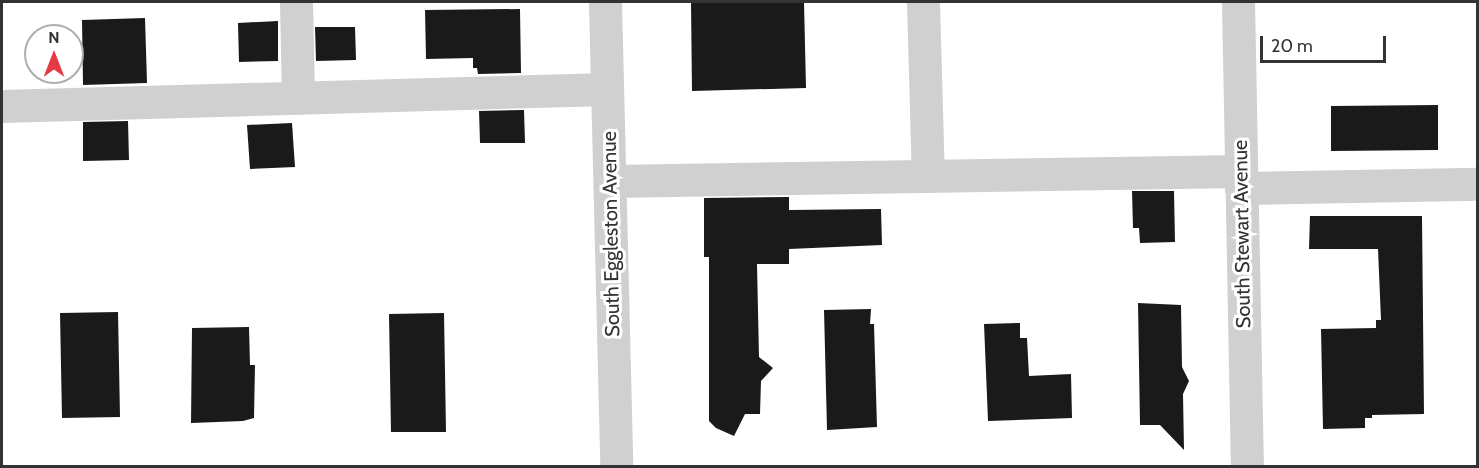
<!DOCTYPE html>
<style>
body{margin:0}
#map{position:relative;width:1479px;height:468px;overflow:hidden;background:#fff;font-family:Cabin,sans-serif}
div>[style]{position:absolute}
.building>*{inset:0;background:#1a1a1a}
.minor>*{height:33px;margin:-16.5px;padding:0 16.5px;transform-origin:16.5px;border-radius:16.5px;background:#d0d0d0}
span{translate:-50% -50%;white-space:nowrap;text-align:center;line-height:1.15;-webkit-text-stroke:6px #fff;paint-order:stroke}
.street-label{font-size:20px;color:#333}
.frame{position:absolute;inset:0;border:3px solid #333;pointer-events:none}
.north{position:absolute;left:24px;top:24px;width:60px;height:60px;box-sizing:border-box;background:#fff;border:2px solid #adadad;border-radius:50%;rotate:0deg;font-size:16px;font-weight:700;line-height:24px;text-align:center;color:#333}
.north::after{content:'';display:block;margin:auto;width:21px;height:27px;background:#e63946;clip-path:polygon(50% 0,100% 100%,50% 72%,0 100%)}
.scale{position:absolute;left:1260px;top:36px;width:126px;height:27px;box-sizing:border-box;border:3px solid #333;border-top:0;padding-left:8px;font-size:18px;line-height:21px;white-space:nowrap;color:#333;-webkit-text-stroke:4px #fff;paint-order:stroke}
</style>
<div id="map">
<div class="building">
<i style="clip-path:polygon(691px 2px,804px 2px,806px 88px,692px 91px)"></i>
<i style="clip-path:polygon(520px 9px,521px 73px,478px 74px,477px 68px,473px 68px,473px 58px,426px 59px,425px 10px)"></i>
<i style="clip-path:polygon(145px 18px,147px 83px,83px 85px,82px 20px)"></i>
<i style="clip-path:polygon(278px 21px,278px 61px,239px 62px,238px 23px)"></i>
<i style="clip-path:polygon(315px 27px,355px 27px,356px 60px,316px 61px)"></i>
<i style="clip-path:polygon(1438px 105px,1438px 150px,1331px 151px,1331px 106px)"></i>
<i style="clip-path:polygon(524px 110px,525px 143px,480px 143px,479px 111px)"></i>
<i style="clip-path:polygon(128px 121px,129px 160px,83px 161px,83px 122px)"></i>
<i style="clip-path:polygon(292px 123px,295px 167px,250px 169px,247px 125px)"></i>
<i style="clip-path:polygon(1132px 191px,1174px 191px,1175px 242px,1140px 243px,1139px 228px,1133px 228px)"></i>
<i style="clip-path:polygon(789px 197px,789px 210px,881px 209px,882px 245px,789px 249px,789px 264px,757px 264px,759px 357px,773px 368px,761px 381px,760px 414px,745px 414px,734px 436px,716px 428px,709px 421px,709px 257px,704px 257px,704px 198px)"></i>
<i style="clip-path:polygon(1310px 216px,1422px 216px,1424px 414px,1372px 415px,1372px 418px,1365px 418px,1365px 428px,1323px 429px,1321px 329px,1376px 328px,1376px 320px,1381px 320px,1378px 249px,1309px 249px)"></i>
<i style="clip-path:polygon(1138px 303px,1181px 305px,1182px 367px,1189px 381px,1183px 394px,1184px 450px,1160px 425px,1140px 425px)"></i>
<i style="clip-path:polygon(871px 309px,870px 324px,874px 324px,877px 427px,827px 430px,824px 310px)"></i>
<i style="clip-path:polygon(118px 312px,120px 417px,62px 418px,60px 313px)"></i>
<i style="clip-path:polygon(444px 313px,446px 432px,391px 432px,389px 314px)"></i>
<i style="clip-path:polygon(1020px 323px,1020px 338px,1027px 338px,1029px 376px,1071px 374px,1072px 418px,988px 421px,984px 324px)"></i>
<i style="clip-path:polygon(249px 327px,250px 365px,255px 365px,254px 418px,243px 421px,191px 423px,192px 328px)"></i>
</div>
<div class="minor">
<i style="left:296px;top:2px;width:96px;rotate:88.8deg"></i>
<i style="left:605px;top:2px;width:464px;rotate:88.6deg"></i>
<i style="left:923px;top:2px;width:174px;rotate:88.4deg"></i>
<i style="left:1238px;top:2px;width:464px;rotate:88.9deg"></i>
<i style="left:2px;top:106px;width:605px;rotate:-1.61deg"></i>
<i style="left:610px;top:181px;width:631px;rotate:-0.91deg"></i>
<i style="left:1241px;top:188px;width:237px;rotate:-1deg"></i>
</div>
<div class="street-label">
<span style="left:611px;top:234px;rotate:-91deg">South Eggleston Avenue</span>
<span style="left:1242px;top:234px;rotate:-91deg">South Stewart Avenue</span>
</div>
<div class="frame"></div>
<div class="north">N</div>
<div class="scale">20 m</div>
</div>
